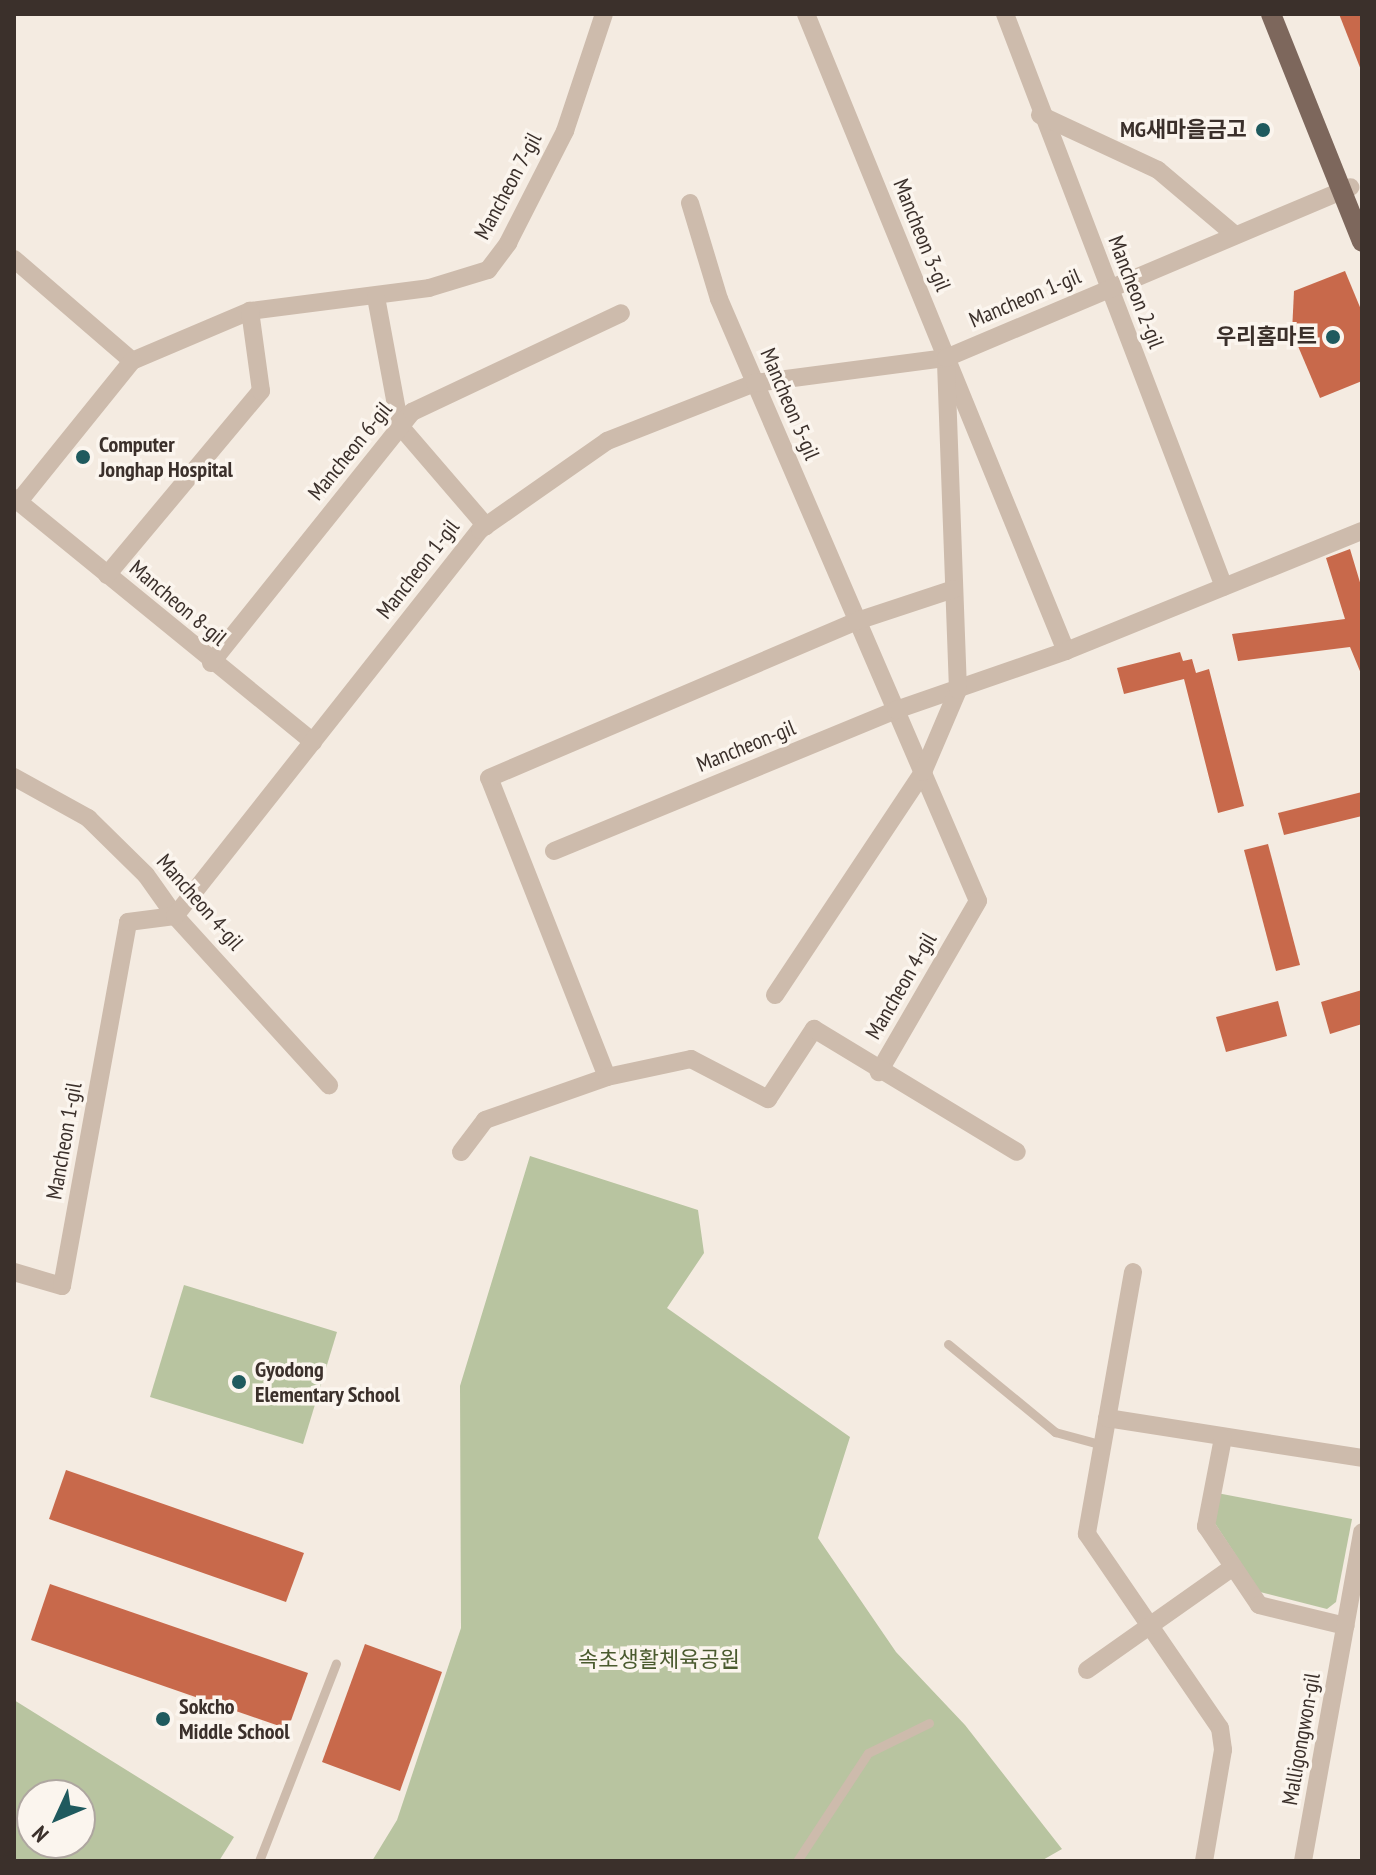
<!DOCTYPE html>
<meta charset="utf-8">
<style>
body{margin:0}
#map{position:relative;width:1376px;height:1875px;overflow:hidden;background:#f4ebe1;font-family:"PT Sans Narrow","Noto Sans KR",sans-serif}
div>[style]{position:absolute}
.green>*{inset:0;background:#b8c4a0}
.building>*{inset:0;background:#c8694b}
.lane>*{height:9px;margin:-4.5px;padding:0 4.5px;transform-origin:4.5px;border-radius:4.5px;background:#cdbbac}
.street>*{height:18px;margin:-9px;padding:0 9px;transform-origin:9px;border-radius:9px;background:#cdbbac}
.primary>*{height:20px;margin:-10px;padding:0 10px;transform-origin:10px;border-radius:10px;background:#7d675c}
.dots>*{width:22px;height:22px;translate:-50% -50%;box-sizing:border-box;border:4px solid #fbf5ee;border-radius:50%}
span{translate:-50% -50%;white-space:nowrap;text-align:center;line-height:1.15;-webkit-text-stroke:7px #fbf5ee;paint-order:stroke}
.poi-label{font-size:22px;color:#3b302b;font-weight:700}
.right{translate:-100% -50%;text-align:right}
.left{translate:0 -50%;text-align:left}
.street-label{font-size:22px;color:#3b302b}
.park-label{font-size:22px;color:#4a5a2e}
.frame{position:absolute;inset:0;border:16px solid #3b302b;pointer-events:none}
.north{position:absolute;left:16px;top:1779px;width:80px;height:80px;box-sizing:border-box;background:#fbf5ee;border:2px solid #aea6a0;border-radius:50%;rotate:226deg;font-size:22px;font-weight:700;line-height:32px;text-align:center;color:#3b302b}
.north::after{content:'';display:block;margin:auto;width:28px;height:36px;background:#1f5a5e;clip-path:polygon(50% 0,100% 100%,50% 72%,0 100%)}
</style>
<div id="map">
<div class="green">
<i style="clip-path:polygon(530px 1156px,698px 1210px,704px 1253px,667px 1308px,850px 1437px,818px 1538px,896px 1652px,965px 1725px,1062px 1849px,1041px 1861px,372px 1861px,397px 1820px,461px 1628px,460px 1386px)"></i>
<i style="clip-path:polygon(184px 1285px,337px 1332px,303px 1444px,150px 1397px)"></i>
<i style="clip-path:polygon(1217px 1493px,1352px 1519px,1336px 1602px,1327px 1609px,1260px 1592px,1214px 1522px)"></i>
<i style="clip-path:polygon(evenodd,14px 1700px,234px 1837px,219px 1861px,14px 1861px,14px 1700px,80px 1795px,80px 1843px,32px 1843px,32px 1795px,80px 1795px)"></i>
</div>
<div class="building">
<i style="clip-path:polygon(1339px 14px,1362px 14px,1362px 70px,1361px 70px)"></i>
<i style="clip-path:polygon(1345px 271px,1362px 312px,1362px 381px,1320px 398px,1292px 332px,1294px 291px)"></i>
<i style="clip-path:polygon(1350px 549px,1362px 589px,1362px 676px,1350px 647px,1238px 661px,1232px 634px,1345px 619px,1326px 558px)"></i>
<i style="clip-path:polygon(1180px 652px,1183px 661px,1192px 659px,1196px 673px,1209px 669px,1244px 806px,1218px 813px,1184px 679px,1124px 694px,1117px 668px)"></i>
<i style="clip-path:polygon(1362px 792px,1362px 816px,1284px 835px,1278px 813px)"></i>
<i style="clip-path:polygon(1268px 844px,1300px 965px,1276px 971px,1244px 850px)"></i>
<i style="clip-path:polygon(1362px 990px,1362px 1024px,1330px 1034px,1321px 1002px)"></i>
<i style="clip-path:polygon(1278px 1001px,1287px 1036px,1226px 1052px,1216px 1017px)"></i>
<i style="clip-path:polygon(66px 1470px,304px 1553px,286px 1602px,49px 1519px)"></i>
<i style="clip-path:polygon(50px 1584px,308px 1673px,288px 1729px,31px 1640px)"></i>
<i style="clip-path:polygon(365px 1644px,442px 1672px,400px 1791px,322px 1762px)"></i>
</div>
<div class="lane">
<i style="left:948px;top:1344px;width:139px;rotate:39.4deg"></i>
<i style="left:1055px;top:1432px;width:50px;rotate:15.2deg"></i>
<i style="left:259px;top:1861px;width:212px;rotate:-68.7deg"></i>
<i style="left:797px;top:1861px;width:129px;rotate:-56.7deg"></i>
<i style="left:868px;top:1753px;width:68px;rotate:-26.2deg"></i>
</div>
<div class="street">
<i style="left:806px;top:14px;width:688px;rotate:67.8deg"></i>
<i style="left:1005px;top:14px;width:613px;rotate:69.08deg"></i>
<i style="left:1040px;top:115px;width:130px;rotate:25deg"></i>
<i style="left:1158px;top:170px;width:101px;rotate:40.2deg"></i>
<i style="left:690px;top:203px;width:100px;rotate:73.2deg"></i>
<i style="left:719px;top:299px;width:655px;rotate:66.72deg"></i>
<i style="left:978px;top:901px;width:198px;rotate:120.1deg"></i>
<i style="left:14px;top:259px;width:156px;rotate:40.8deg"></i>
<i style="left:132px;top:361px;width:128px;rotate:-23deg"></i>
<i style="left:250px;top:311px;width:180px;rotate:-7.3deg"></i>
<i style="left:429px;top:288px;width:62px;rotate:-17deg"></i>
<i style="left:488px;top:270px;width:34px;rotate:-53deg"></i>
<i style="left:508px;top:243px;width:126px;rotate:-63deg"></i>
<i style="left:565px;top:131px;width:123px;rotate:-71.6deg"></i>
<i style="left:376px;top:297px;width:131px;rotate:79.5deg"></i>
<i style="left:400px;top:426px;width:132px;rotate:49.3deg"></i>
<i style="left:14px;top:498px;width:386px;rotate:39.2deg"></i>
<i style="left:20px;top:500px;width:179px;rotate:-51.1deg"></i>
<i style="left:107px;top:575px;width:240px;rotate:-50.1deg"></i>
<i style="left:261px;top:391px;width:81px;rotate:-97.8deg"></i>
<i style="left:211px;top:663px;width:322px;rotate:-51.3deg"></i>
<i style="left:412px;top:412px;width:231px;rotate:-25.3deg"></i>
<i style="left:14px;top:777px;width:85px;rotate:29deg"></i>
<i style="left:88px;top:818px;width:81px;rotate:44.5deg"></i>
<i style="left:146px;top:875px;width:50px;rotate:54.7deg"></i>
<i style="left:175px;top:916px;width:229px;rotate:47.7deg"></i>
<i style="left:554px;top:851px;width:370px;rotate:-22.4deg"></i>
<i style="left:896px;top:710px;width:180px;rotate:-19.1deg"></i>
<i style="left:1066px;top:651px;width:319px;rotate:-22.1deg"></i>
<i style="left:775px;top:995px;width:268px;rotate:-56.4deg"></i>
<i style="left:923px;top:772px;width:89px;rotate:-66.9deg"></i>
<i style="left:958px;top:690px;width:332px;rotate:-92.1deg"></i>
<i style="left:607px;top:1077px;width:321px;rotate:-111.5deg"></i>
<i style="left:489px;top:778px;width:400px;rotate:-23.1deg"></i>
<i style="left:857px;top:621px;width:102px;rotate:-18.3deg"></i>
<i style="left:461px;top:1152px;width:40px;rotate:-53deg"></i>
<i style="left:485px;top:1120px;width:129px;rotate:-19.4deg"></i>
<i style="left:607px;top:1077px;width:86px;rotate:-12.1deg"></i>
<i style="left:691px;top:1059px;width:87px;rotate:27.5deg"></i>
<i style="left:768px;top:1099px;width:84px;rotate:-56.7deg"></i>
<i style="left:814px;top:1029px;width:237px;rotate:31.2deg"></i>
<i style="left:14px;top:1272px;width:50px;rotate:16.3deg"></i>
<i style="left:62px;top:1286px;width:370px;rotate:-79.7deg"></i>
<i style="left:128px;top:922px;width:47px;rotate:-7.3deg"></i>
<i style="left:175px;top:916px;width:492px;rotate:-51.7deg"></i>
<i style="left:480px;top:530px;width:155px;rotate:-35deg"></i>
<i style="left:607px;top:441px;width:159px;rotate:-21.4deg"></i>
<i style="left:755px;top:383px;width:193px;rotate:-7.5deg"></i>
<i style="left:946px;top:358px;width:439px;rotate:-22.9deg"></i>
<i style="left:1133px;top:1272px;width:266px;rotate:100deg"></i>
<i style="left:1087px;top:1534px;width:235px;rotate:55.6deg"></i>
<i style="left:1220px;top:1728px;width:22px;rotate:82deg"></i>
<i style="left:1223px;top:1750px;width:113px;rotate:99.7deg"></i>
<i style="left:1107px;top:1418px;width:258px;rotate:8.9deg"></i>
<i style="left:1223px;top:1438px;width:90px;rotate:100.9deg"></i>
<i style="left:1206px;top:1526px;width:95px;rotate:56.1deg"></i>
<i style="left:1259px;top:1605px;width:89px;rotate:13.6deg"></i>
<i style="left:1087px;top:1670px;width:179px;rotate:-35.2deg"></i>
<i style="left:1303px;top:1861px;width:334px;rotate:-79.8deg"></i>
</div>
<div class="primary">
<i style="left:1271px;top:14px;width:245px;rotate:68.2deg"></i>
</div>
<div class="dots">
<i style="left:1263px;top:130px;background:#1f5a5e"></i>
<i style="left:1333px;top:337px;background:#1f5a5e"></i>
<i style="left:83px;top:457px;background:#1f5a5e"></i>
<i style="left:239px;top:1382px;background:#1f5a5e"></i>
<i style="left:163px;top:1719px;background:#1f5a5e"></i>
</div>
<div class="poi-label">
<span class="right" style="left:1247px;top:130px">MG새마을금고</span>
<span class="right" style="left:1317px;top:337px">우리홈마트</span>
<span class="left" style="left:99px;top:457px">Computer<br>Jonghap Hospital</span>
<span class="left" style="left:255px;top:1382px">Gyodong<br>Elementary School</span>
<span class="left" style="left:179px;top:1719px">Sokcho<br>Middle School</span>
</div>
<div class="street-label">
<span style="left:508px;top:186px;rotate:-62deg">Mancheon 7-gil</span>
<span style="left:922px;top:235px;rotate:68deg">Mancheon 3-gil</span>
<span style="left:1136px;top:292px;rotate:69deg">Mancheon 2-gil</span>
<span style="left:1025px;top:298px;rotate:-23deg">Mancheon 1-gil</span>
<span style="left:790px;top:404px;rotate:67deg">Mancheon 5-gil</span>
<span style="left:350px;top:451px;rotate:-51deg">Mancheon 6-gil</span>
<span style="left:418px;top:569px;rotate:-52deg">Mancheon 1-gil</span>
<span style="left:178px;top:603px;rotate:40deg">Mancheon 8-gil</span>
<span style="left:746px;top:746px;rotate:-22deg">Mancheon-gil</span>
<span style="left:200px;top:902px;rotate:49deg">Mancheon 4-gil</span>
<span style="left:901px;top:986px;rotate:-60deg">Mancheon 4-gil</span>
<span style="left:64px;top:1141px;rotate:-80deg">Mancheon 1-gil</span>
<span style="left:1301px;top:1739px;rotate:-80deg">Malligongwon-gil</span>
</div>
<div class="park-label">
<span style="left:659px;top:1660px">속초생활체육공원</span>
</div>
<div class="frame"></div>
<div class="north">N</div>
</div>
